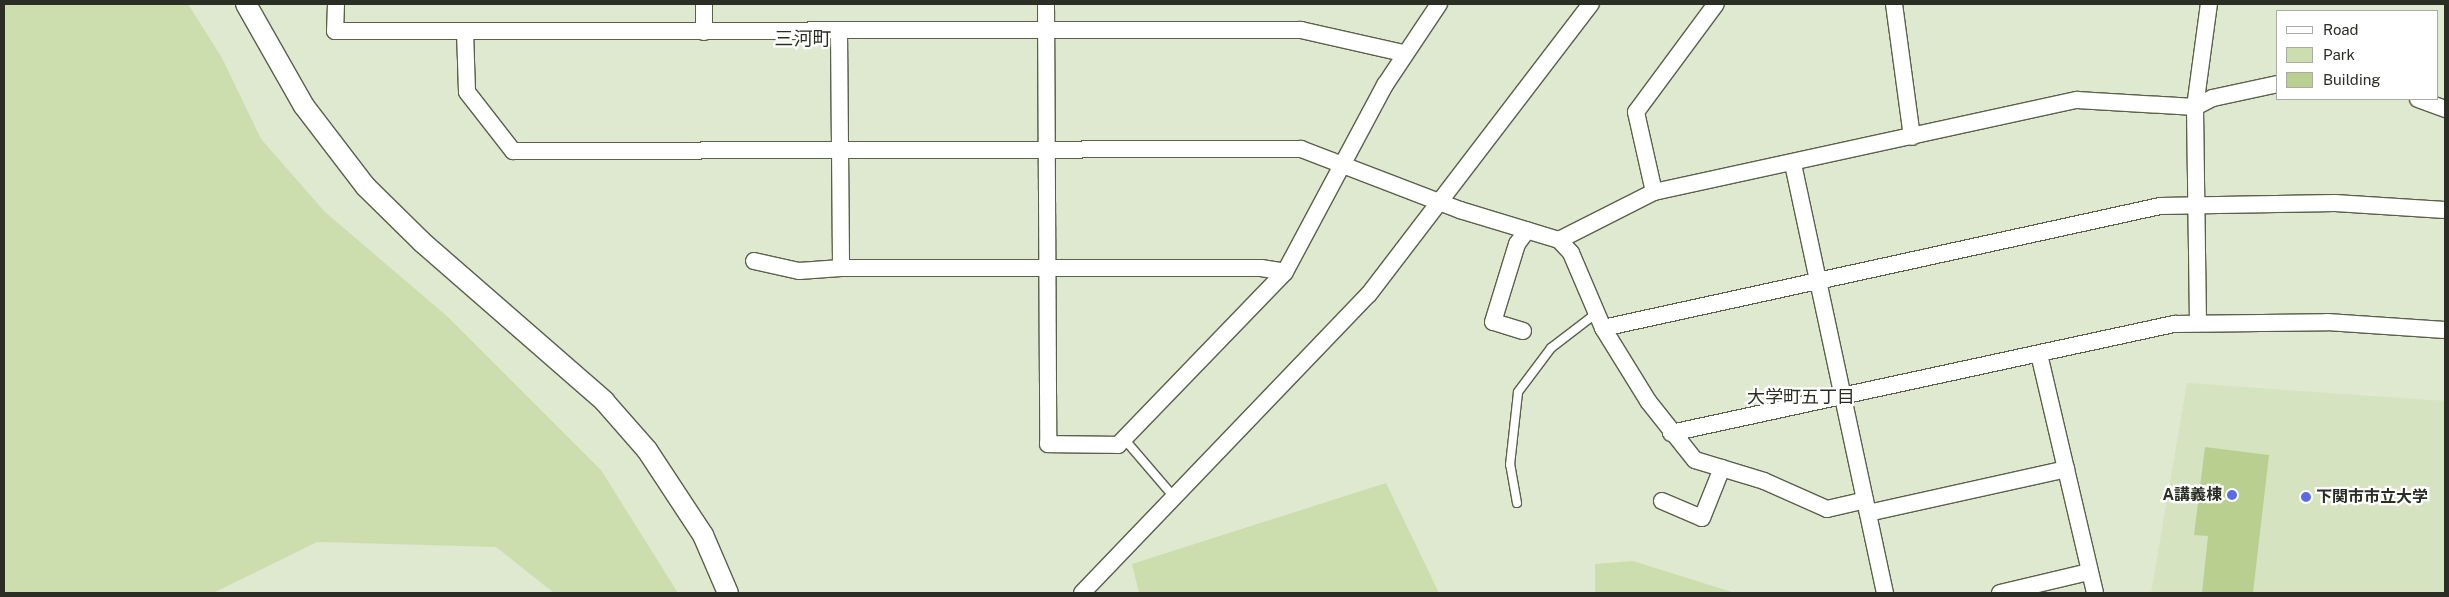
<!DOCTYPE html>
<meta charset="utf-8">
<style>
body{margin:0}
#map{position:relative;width:2449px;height:597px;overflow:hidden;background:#dfe9cf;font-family:"Public Sans","Noto Sans JP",sans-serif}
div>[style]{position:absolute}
.built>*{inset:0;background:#d6e3c1}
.green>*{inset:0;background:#ccdeae}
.building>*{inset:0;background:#b9cf90}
.roads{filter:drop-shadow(1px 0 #59614a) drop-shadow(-1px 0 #59614a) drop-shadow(0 1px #59614a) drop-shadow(0 -1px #59614a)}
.service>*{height:8px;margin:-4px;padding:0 4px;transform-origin:4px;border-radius:4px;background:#fff}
.minor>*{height:16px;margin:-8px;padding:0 8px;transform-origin:8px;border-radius:8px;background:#fff}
.tertiary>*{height:20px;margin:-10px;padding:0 10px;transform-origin:10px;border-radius:10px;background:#fff}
.dots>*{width:14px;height:14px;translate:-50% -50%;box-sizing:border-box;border:2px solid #fff;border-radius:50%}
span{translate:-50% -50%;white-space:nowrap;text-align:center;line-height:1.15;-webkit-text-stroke:4.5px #fff;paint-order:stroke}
.poi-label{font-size:16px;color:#2a2e24;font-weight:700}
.right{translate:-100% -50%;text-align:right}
.left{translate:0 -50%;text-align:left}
.neighbourhood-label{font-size:18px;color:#2a2e24}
.quarter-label{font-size:19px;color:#2a2e24}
.frame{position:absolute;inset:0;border:5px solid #2a2e24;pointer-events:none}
.legend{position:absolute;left:2276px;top:10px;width:162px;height:90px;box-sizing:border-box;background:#fff;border:1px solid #aaaba7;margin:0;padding:6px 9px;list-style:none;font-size:15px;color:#2a2e24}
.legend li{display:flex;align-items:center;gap:10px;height:25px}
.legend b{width:25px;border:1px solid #aaaba7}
</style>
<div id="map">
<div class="built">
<i style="clip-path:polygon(2187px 383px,2445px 401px,2445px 593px,2151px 593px)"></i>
</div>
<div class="green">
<i style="clip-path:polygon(4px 4px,188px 4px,222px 58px,261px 139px,325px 212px,448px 317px,601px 470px,678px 593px,554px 593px,496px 547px,317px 542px,213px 593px,4px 593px)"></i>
<i style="clip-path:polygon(1386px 483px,1439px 593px,1139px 593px,1132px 564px)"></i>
<i style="clip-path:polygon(1633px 561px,1735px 593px,1595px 593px,1595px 564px)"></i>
</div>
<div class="building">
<i style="clip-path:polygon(2205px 447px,2269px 455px,2253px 593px,2202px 593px,2208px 536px,2194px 535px)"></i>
</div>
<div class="roads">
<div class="service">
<i style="left:1125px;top:440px;width:74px;rotate:49.4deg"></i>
<i style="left:1517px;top:503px;width:39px;rotate:-100deg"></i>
<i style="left:1510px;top:465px;width:73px;rotate:-83.7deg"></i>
<i style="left:1518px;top:392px;width:55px;rotate:-53.1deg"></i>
<i style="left:1551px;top:348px;width:59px;rotate:-37.5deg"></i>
</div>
<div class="minor">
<i style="left:336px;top:4px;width:27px;rotate:92deg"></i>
<i style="left:335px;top:31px;width:966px;rotate:-0.06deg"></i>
<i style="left:1301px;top:30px;width:105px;rotate:12.7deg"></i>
<i style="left:1046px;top:4px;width:440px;rotate:89.7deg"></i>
<i style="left:1048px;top:444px;width:70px;rotate:0.8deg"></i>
<i style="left:1118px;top:445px;width:240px;rotate:-46deg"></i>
<i style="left:1285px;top:272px;width:212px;rotate:-61.9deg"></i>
<i style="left:1385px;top:85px;width:97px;rotate:-56.3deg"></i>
<i style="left:1894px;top:4px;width:134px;rotate:82.3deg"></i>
<i style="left:465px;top:31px;width:61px;rotate:88.1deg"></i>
<i style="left:467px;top:92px;width:75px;rotate:52.1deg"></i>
<i style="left:513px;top:151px;width:788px;rotate:-0.15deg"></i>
<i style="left:1301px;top:149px;width:170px;rotate:21deg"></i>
<i style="left:1460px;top:210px;width:103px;rotate:16.9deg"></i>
<i style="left:1559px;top:240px;width:18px;rotate:47deg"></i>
<i style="left:1571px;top:253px;width:82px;rotate:66.9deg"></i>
<i style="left:1603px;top:328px;width:86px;rotate:58.3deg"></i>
<i style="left:1648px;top:401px;width:75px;rotate:51.5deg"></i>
<i style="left:1695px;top:460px;width:72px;rotate:16.9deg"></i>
<i style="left:1764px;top:481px;width:69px;rotate:24deg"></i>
<i style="left:1827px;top:509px;width:39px;rotate:-13deg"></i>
<i style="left:704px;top:32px;width:28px;rotate:-90deg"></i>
<i style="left:839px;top:32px;width:236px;rotate:89.5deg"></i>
<i style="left:841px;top:268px;width:420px"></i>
<i style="left:1261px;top:268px;width:24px;rotate:9deg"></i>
<i style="left:2418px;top:99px;width:29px;rotate:20deg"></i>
<i style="left:1793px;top:164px;width:439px;rotate:77.9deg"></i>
<i style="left:1654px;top:192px;width:82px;rotate:-102.7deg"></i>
<i style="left:1636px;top:112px;width:134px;rotate:-53.5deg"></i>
<i style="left:1559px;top:240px;width:106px;rotate:-26.8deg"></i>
<i style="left:1654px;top:192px;width:433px;rotate:-12.3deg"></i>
<i style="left:2077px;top:100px;width:118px;rotate:3.4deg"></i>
<i style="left:2195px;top:107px;width:20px;rotate:-27deg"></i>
<i style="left:2213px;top:98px;width:66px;rotate:-12.2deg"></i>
<i style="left:754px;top:261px;width:46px;rotate:12.5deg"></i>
<i style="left:799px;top:271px;width:42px;rotate:-4.1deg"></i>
<i style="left:2198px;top:323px;width:216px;rotate:-90.8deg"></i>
<i style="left:2195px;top:107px;width:104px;rotate:-82.3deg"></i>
<i style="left:1603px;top:328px;width:570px;rotate:-12.35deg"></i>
<i style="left:2160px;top:206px;width:175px;rotate:-1deg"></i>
<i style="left:2335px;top:203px;width:110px;rotate:3.6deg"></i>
<i style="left:1523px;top:331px;width:31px;rotate:-163deg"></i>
<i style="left:1493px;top:322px;width:82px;rotate:-72.9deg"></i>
<i style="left:1517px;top:244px;width:17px;rotate:-54deg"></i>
<i style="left:2039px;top:354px;width:245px;rotate:76.8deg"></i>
<i style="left:1671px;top:433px;width:515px;rotate:-12.23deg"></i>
<i style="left:2174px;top:324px;width:153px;rotate:-0.7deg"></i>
<i style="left:2327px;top:322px;width:118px;rotate:3.9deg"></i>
<i style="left:1662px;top:501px;width:43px;rotate:23deg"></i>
<i style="left:1702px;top:518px;width:54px;rotate:-68.2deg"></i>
<i style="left:1868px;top:513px;width:203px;rotate:-12.5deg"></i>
<i style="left:1082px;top:593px;width:414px;rotate:-46.2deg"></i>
<i style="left:1369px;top:294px;width:365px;rotate:-52.6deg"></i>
<i style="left:2000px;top:593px;width:91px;rotate:-13.3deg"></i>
</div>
<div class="tertiary">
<i style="left:246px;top:4px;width:117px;rotate:60.4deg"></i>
<i style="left:304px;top:106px;width:102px;rotate:52.6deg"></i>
<i style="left:366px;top:187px;width:78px;rotate:44.5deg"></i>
<i style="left:422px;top:242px;width:242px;rotate:41.1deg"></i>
<i style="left:604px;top:401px;width:65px;rotate:48.7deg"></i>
<i style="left:647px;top:450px;width:102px;rotate:56.6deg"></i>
<i style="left:703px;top:535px;width:63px;rotate:66.7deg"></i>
</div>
</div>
<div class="dots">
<i style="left:2232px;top:495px;background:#5c6be2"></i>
<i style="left:2306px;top:497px;background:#5c6be2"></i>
</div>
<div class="poi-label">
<span class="right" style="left:2222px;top:495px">A講義棟</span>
<span class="left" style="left:2316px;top:497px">下関市市立大学</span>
</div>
<div class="neighbourhood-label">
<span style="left:1801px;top:397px">大学町五丁目</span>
</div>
<div class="quarter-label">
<span style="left:803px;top:39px">三河町</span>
</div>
<div class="frame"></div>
<ul class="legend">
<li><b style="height:6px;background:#fff"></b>Road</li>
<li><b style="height:14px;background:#ccdeae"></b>Park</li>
<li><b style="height:14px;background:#b9cf90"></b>Building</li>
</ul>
</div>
